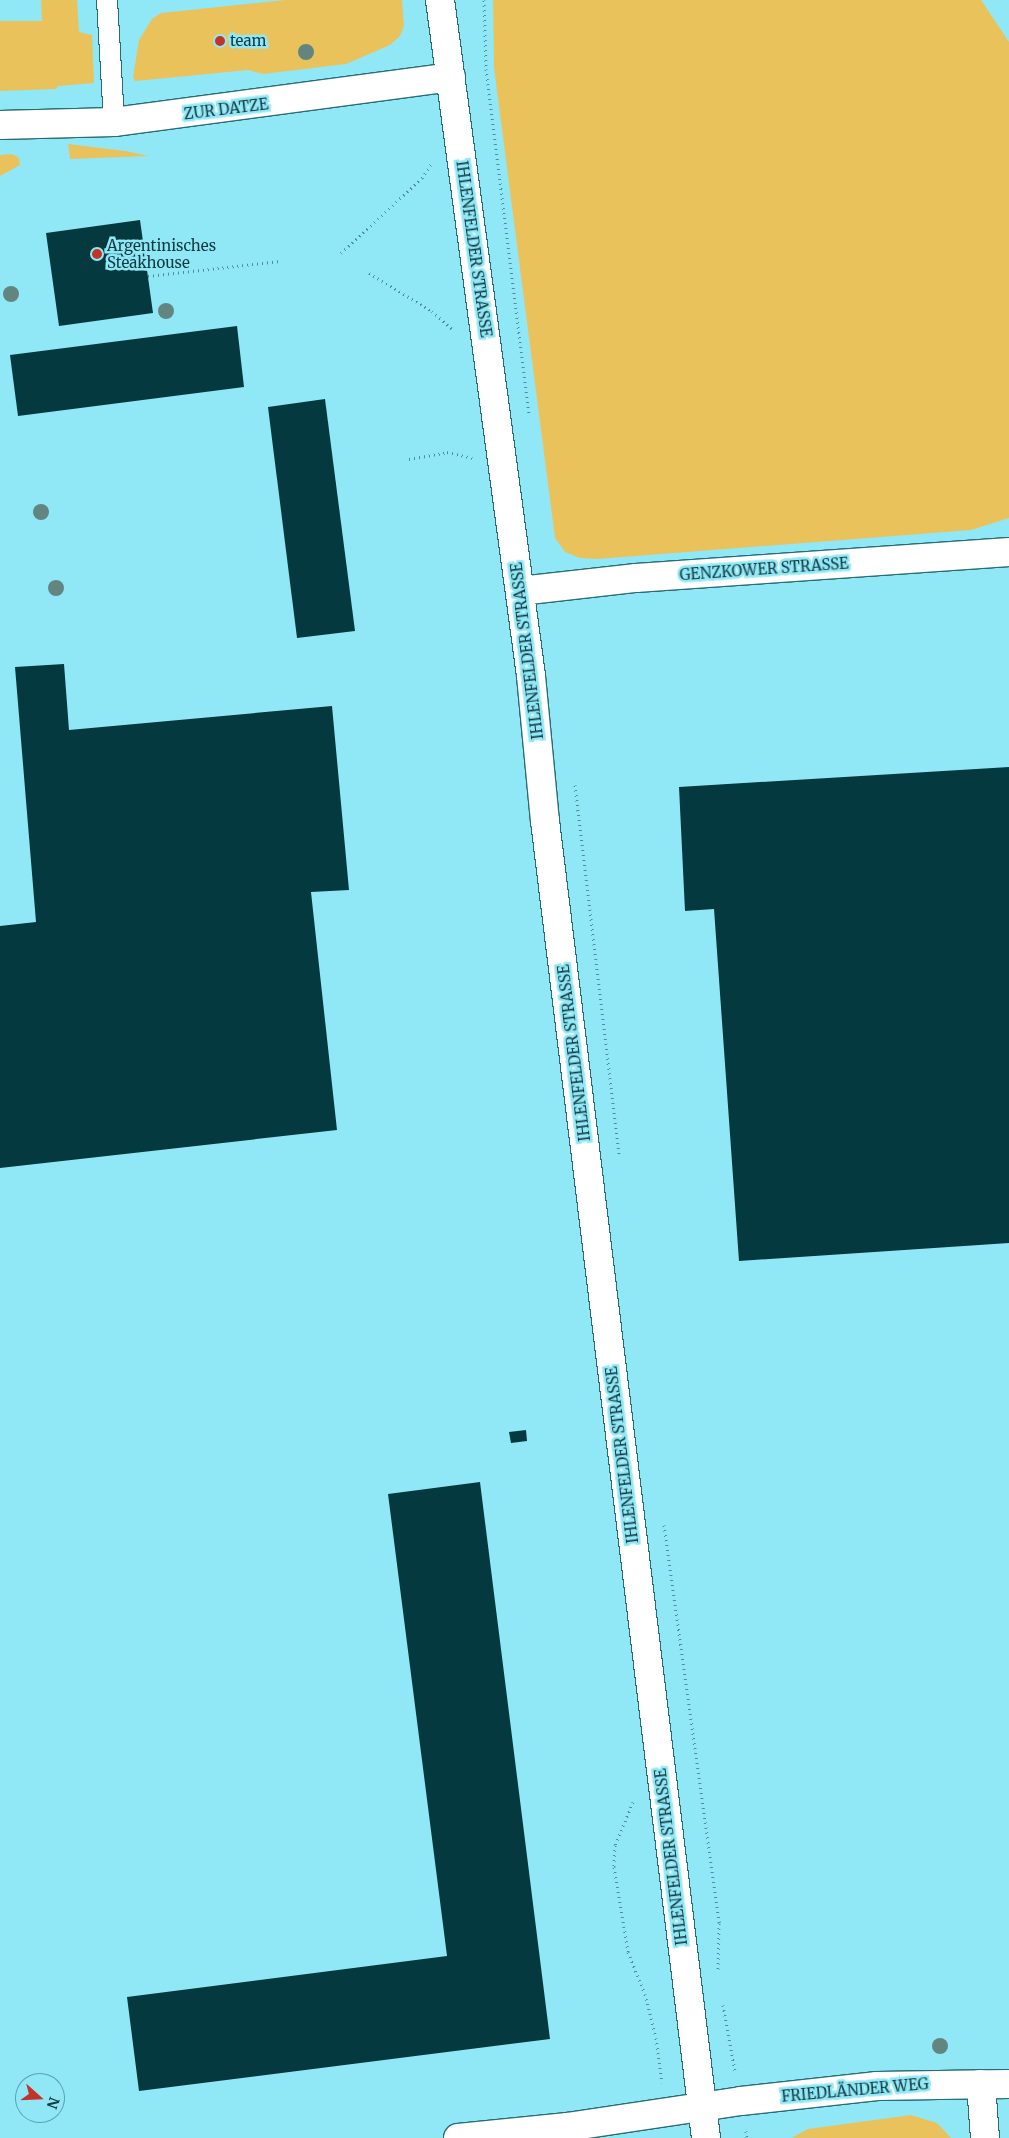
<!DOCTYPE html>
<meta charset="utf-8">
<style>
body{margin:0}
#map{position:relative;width:1009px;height:2138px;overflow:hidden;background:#90e8f7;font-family:Merriweather,serif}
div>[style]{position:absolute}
.green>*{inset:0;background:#e9c25b}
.building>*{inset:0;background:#043940}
.path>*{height:3px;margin-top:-1.5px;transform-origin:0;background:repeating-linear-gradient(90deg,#4f8d97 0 1px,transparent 0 5px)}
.roads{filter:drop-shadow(1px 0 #276c77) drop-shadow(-1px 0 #276c77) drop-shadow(0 1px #276c77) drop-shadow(0 -1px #276c77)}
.service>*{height:20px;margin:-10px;padding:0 10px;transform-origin:10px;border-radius:10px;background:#fff}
.minor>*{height:28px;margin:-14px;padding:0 14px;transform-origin:14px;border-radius:14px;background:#fff}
.secondary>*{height:28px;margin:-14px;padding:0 14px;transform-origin:14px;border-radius:14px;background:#fff}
.trees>*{width:16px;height:16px;margin:-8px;border-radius:50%;background:#628580}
.dots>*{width:14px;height:14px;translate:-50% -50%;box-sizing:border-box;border:2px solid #90e8f7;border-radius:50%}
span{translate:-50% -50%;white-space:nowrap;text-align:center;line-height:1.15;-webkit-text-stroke:5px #90e8f7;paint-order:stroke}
.poi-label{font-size:15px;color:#13393f}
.left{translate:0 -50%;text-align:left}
.street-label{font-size:15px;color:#13393f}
.north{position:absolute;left:15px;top:2073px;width:50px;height:50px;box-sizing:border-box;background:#90e8f7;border:1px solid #5ea2ad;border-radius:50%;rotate:110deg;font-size:14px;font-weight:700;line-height:20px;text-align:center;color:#13393f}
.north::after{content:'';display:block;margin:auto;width:18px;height:22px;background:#c2342a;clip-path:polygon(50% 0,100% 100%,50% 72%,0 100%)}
</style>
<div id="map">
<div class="green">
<i style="clip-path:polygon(41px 0,77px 0,79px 32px,92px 35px,94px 83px,58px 86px,56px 89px,0 91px,0 21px,42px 21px)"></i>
<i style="clip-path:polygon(285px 0,402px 0,404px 26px,400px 36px,390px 45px,346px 64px,263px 74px,248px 70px,146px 80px,135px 81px,133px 77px,139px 40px,152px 19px,161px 13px)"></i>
<i style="clip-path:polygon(493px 0,981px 0,1009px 42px,1009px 518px,971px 530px,597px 559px,580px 558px,565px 552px,555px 538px,494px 68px)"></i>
<i style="clip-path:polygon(68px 144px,125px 151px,149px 156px,70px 159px)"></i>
<i style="clip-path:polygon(12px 154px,19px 158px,20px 165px,0 176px,0 155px)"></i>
<i style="clip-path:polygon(911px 2115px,937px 2123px,951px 2138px,791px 2138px,808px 2129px)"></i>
</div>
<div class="building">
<i style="clip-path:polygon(140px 220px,153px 313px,59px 326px,46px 233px)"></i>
<i style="clip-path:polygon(237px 326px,244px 387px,18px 416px,10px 355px)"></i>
<i style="clip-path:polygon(325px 399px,355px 631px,297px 638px,268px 407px)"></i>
<i style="clip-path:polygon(64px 664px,69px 730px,332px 706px,349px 890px,311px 892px,337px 1130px,0 1168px,0 926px,36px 922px,15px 667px)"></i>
<i style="clip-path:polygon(1009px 767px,1009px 1243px,739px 1261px,714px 909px,685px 911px,679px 787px)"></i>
<i style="clip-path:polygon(526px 1430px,527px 1441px,511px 1443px,509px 1432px)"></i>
<i style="clip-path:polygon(480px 1482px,550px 2039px,139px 2091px,127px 1997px,447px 1956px,388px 1494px)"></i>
</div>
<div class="path">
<i style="left:484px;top:0;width:69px;rotate:88.3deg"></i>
<i style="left:486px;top:69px;width:348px;rotate:82.9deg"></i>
<i style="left:341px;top:253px;width:110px;rotate:-42.8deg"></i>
<i style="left:422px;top:178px;width:17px;rotate:-57deg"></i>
<i style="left:369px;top:273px;width:74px;rotate:31.1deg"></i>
<i style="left:432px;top:311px;width:28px;rotate:42deg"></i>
<i style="left:148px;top:276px;width:133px;rotate:-6.5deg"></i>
<i style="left:409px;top:459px;width:39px;rotate:-10deg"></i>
<i style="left:447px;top:452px;width:26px;rotate:13deg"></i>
<i style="left:575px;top:785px;width:372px;rotate:83.2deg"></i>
<i style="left:664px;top:1525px;width:402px;rotate:82.1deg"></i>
<i style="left:719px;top:1923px;width:47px;rotate:91.2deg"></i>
<i style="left:633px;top:1802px;width:47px;rotate:112.7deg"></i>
<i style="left:615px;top:1845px;width:22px;rotate:93deg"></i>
<i style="left:614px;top:1867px;width:86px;rotate:80.6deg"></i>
<i style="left:628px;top:1952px;width:45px;rotate:68deg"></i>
<i style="left:645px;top:1994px;width:45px;rotate:76deg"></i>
<i style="left:656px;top:2038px;width:45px;rotate:82.4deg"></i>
<i style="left:723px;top:2005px;width:67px;rotate:79.7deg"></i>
<i style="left:746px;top:2131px;width:7px;rotate:82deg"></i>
</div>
<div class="roads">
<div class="service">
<i style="left:107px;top:0;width:122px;rotate:86.7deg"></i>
</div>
<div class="minor">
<i style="left:0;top:125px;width:114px;rotate:-1.5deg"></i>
<i style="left:114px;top:122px;width:340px;rotate:-7.6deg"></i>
<i style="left:520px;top:591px;width:117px;rotate:-6.4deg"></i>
<i style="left:636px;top:578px;width:374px;rotate:-4deg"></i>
<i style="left:981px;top:2084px;width:54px;rotate:85.8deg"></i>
<i style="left:458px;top:2138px;width:110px;rotate:-5.8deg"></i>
<i style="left:567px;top:2127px;width:176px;rotate:-8.5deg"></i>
<i style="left:741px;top:2101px;width:137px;rotate:-6.3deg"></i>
<i style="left:877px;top:2086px;width:132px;rotate:-0.9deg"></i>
</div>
<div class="secondary">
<i style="left:440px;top:0;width:682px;rotate:82.33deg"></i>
<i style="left:531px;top:676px;width:146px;rotate:84.5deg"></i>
<i style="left:545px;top:821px;width:1327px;rotate:83.03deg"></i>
</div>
</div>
<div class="trees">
<i style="left:306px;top:52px"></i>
<i style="left:11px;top:294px"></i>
<i style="left:166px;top:311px"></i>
<i style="left:41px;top:512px"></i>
<i style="left:56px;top:588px"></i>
<i style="left:940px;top:2046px"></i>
</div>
<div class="dots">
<i style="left:220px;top:41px;background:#c2342a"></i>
<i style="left:97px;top:254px;background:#c2342a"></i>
</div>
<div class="poi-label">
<span class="left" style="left:230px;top:41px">team</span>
<span class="left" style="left:107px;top:254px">Argentinisches<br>Steakhouse</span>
</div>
<div class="street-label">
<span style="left:226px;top:109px;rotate:-7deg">ZUR DATZE</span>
<span style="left:474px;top:249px;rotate:82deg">IHLENFELDER STRASSE</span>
<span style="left:764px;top:569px;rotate:-4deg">GENZKOWER STRASSE</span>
<span style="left:527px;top:651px;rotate:-97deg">IHLENFELDER STRASSE</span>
<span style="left:574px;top:1053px;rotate:-97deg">IHLENFELDER STRASSE</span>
<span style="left:622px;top:1455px;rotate:-97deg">IHLENFELDER STRASSE</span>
<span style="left:671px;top:1857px;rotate:-97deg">IHLENFELDER STRASSE</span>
<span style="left:855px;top:2090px;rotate:-5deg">FRIEDLÄNDER WEG</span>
</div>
<div class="north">N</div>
</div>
